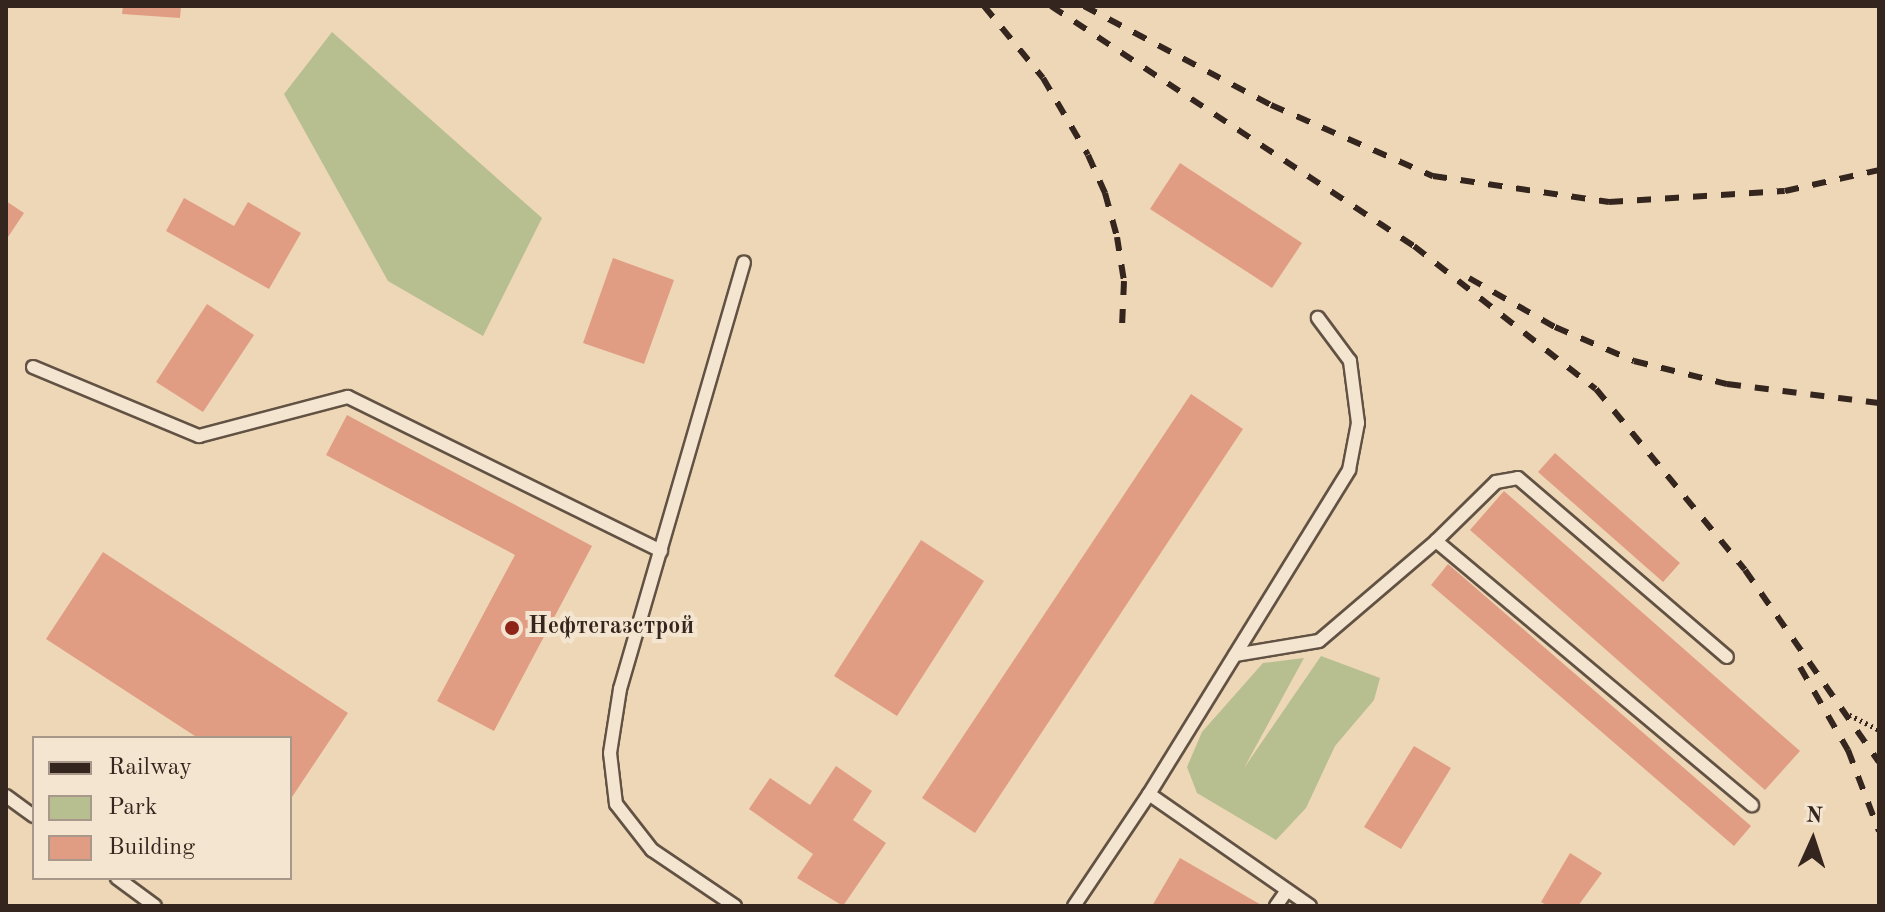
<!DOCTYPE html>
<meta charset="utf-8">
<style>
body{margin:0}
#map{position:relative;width:1885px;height:912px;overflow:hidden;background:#eed7b6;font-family:"Old Standard TT",serif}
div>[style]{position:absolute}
.green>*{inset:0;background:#b7be8f}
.building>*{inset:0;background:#e19d84}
.path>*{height:5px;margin-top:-2.5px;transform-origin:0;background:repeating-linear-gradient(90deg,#34251e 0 2px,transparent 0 6px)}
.roads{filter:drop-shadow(2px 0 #625244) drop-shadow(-2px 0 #625244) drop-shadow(0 2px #625244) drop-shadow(0 -2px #625244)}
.service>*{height:12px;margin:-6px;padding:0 6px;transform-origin:6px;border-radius:6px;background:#f4e5d0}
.rail>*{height:6px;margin-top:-3px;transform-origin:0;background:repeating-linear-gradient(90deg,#34251e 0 14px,transparent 0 28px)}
.dots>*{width:22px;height:22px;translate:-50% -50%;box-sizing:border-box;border:4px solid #f4e5d0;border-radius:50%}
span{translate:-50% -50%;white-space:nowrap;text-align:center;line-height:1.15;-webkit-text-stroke:8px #f4e5d0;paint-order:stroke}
.poi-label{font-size:24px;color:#34251e;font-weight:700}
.left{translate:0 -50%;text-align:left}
.frame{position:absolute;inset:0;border:8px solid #34251e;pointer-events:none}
.legend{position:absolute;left:32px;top:736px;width:260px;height:144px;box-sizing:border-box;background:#f4e5d0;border:2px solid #a79889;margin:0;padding:10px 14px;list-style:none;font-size:24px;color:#34251e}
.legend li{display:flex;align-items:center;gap:16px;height:40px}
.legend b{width:40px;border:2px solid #a79889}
.north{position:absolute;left:1773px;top:800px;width:80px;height:80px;-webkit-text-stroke:6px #f4e5d0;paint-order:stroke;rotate:3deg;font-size:22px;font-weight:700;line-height:32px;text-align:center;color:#34251e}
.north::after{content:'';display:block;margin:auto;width:28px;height:36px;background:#34251e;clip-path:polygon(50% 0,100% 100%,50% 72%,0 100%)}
</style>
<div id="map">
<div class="green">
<i style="clip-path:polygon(332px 32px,542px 218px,483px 336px,388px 281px,284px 94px)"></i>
<i style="clip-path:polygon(1321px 656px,1380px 678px,1374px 700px,1335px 746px,1306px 808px,1276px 840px,1197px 793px,1187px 767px,1202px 732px,1263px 663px,1304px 658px,1244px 768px)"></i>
</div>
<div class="building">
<i style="clip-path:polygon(123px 6px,181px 6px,180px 18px,122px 14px)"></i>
<i style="clip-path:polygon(1180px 163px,1302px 243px,1272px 288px,1150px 209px)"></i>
<i style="clip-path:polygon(184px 198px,234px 226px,248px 202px,301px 233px,269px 289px,166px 231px)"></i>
<i style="clip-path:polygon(6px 201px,24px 213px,6px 240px)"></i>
<i style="clip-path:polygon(613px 258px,674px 280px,644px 364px,583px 343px)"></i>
<i style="clip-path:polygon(207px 304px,254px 335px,203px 412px,156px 382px)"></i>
<i style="clip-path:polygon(1191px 394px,1243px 429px,975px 833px,922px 798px)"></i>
<i style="clip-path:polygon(347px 415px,592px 546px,494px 731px,437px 701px,515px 555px,326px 455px)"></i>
<i style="clip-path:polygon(1555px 453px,1680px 563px,1663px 582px,1538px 472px)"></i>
<i style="clip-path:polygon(1504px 491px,1800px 751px,1765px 790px,1470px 530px)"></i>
<i style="clip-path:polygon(921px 540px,984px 581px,897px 716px,834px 676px)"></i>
<i style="clip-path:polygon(103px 552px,348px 713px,290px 800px,290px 738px,198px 738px,46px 639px)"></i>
<i style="clip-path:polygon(1448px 564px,1751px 826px,1734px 846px,1431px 585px)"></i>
<i style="clip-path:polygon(1414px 746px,1451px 768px,1401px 849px,1364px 827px)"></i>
<i style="clip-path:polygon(836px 766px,872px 791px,853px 820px,886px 843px,843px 906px,797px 878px,813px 854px,749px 809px,770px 778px,810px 805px)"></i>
<i style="clip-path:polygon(1570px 853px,1602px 873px,1578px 906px,1548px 906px,1541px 902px)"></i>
<i style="clip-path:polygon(1180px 858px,1263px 906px,1152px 906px)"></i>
</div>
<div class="path">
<i style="left:1844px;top:712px;width:39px;rotate:27deg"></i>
</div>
<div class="roads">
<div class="service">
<i style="left:33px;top:367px;width:180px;rotate:22.6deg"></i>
<i style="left:199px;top:436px;width:154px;rotate:-14.7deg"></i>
<i style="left:348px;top:397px;width:349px;rotate:26.2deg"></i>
<i style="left:1436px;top:541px;width:412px;rotate:39.9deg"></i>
<i style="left:1235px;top:655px;width:85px;rotate:-9.5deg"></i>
<i style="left:1319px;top:641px;width:154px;rotate:-40.5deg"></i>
<i style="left:1436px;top:541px;width:84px;rotate:-44.5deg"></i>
<i style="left:1496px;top:482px;width:22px;rotate:-10deg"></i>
<i style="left:1518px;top:478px;width:275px;rotate:40.6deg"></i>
<i style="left:1149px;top:794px;width:196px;rotate:34.8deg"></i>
<i style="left:6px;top:796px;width:34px;rotate:36deg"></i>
<i style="left:117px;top:878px;width:47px;rotate:36.4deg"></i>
<i style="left:735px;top:906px;width:100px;rotate:-146deg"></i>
<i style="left:652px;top:850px;width:58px;rotate:-128deg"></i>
<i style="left:616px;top:804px;width:51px;rotate:-96.7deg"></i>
<i style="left:610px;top:753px;width:65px;rotate:-81.1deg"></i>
<i style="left:620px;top:689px;width:444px;rotate:-73.8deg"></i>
<i style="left:1074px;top:906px;width:135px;rotate:-56.2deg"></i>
<i style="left:1149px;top:794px;width:381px;rotate:-58.3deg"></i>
<i style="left:1349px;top:470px;width:48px;rotate:-79.2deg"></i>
<i style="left:1358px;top:423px;width:63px;rotate:-97.4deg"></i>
<i style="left:1350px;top:361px;width:54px;rotate:-126.7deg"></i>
<i style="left:1276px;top:906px;width:19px;rotate:-55deg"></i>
</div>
</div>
<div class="rail">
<i style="left:984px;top:6px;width:93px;rotate:50.7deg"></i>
<i style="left:1043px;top:78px;width:89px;rotate:59.7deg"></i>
<i style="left:1088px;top:155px;width:42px;rotate:65.9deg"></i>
<i style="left:1105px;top:193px;width:46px;rotate:74.7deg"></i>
<i style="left:1117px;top:237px;width:45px;rotate:81deg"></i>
<i style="left:1124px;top:281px;width:46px;rotate:92.5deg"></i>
<i style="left:1051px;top:6px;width:435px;rotate:33.5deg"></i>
<i style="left:1414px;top:246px;width:231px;rotate:38.2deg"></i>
<i style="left:1596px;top:389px;width:234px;rotate:50.5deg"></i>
<i style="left:1745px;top:570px;width:234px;rotate:55.1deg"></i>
<i style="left:1084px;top:6px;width:212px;rotate:27.9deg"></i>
<i style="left:1271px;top:105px;width:177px;rotate:23.7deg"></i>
<i style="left:1433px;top:176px;width:178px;rotate:8.4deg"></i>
<i style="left:1609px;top:202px;width:176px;rotate:-3.6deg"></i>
<i style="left:1785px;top:191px;width:96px;rotate:-12.6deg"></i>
<i style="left:1469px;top:278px;width:99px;rotate:29.7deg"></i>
<i style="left:1555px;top:327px;width:86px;rotate:23.3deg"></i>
<i style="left:1634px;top:361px;width:96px;rotate:13.9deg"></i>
<i style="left:1727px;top:384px;width:153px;rotate:7.1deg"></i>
<i style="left:1800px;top:667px;width:96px;rotate:60deg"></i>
<i style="left:1848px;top:750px;width:87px;rotate:69.1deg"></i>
</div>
<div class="dots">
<i style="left:512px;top:628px;background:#8f2418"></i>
</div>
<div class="poi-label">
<span class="left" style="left:528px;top:628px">Нефтегазстрой</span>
</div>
<div class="frame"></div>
<ul class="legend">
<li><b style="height:10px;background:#34251e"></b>Railway</li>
<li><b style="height:22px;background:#b7be8f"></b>Park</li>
<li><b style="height:22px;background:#e19d84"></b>Building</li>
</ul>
<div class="north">N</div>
</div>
